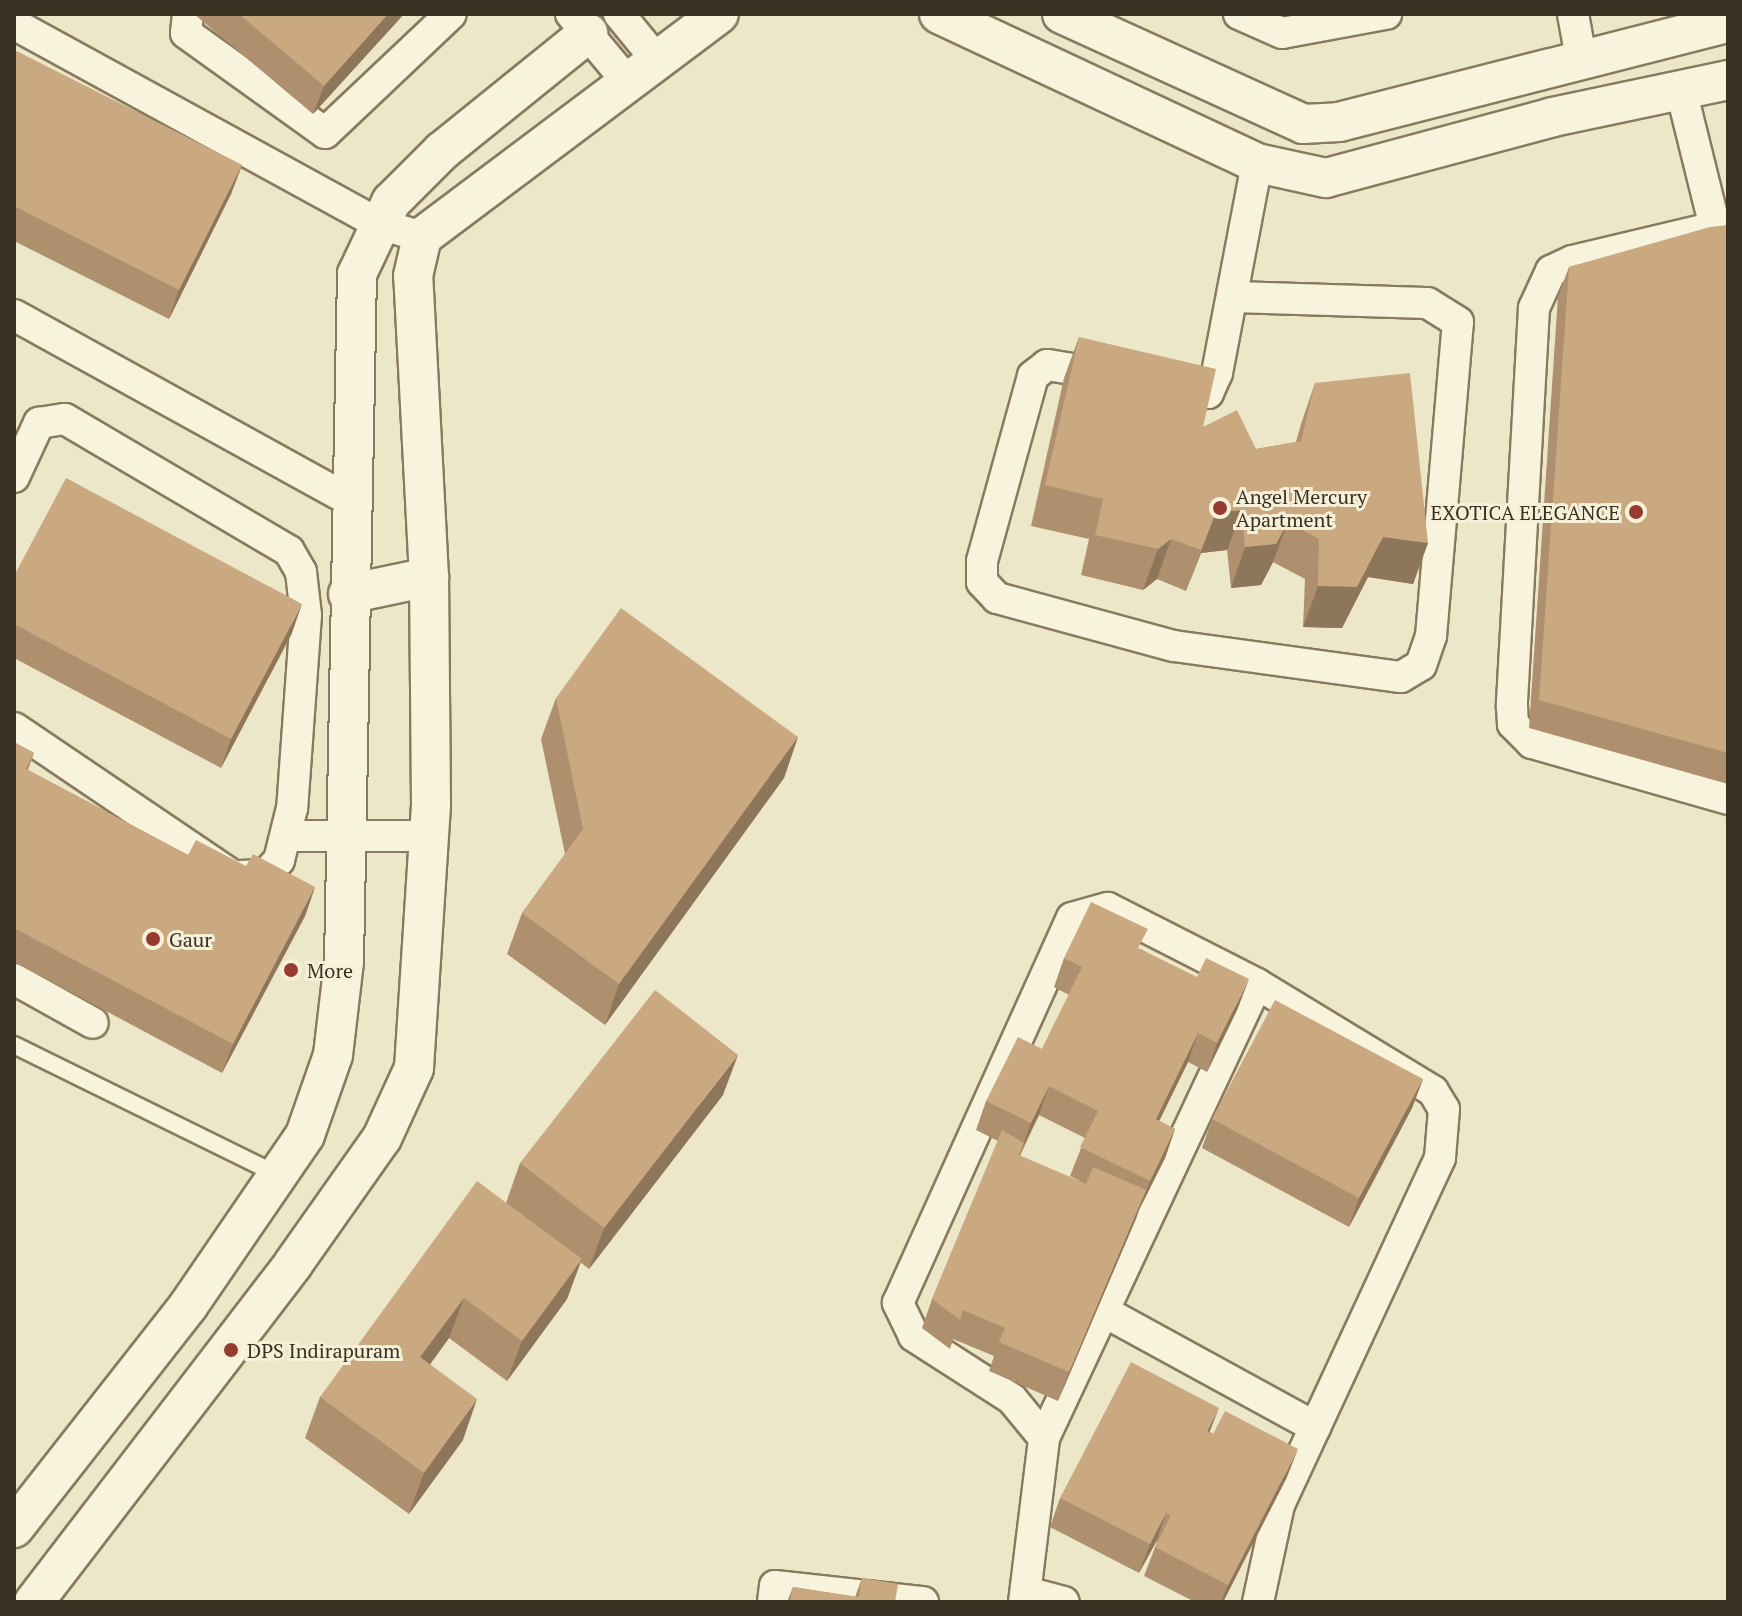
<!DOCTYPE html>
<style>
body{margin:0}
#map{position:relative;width:1742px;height:1616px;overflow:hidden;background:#ede7c9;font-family:"PT Serif",serif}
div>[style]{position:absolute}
.roads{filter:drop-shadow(2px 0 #897a5e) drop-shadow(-2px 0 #897a5e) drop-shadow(0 2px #897a5e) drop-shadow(0 -2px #897a5e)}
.service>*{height:16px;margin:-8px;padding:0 8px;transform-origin:8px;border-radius:8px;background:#f8f3dc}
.minor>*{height:30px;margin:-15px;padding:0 15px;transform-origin:15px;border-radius:15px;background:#f8f3dc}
.tertiary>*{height:38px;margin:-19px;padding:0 19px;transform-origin:19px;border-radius:19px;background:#f8f3dc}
.wall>*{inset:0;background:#ae906e}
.shaded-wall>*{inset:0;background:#8d765a}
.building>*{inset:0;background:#caa880}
.dots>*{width:22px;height:22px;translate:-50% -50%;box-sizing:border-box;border:4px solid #f5f0d8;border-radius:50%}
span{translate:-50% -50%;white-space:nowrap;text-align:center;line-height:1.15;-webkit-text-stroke:6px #f5f0d8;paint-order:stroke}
.poi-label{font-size:20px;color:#3a3021}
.left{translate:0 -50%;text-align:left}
.right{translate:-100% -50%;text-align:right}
.frame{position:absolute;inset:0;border:16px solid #3a3021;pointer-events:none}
</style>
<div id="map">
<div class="roads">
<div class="service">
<i style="left:14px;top:1045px;width:297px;rotate:26.2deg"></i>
</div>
<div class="minor">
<i style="left:188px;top:14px;width:19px;rotate:96deg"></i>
<i style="left:186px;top:33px;width:171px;rotate:35.7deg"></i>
<i style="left:325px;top:133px;width:173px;rotate:-43.4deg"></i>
<i style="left:571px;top:14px;width:86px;rotate:50.2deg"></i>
<i style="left:619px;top:14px;width:57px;rotate:50.7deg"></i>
<i style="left:1239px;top:14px;width:47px;rotate:23.8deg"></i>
<i style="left:1282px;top:33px;width:106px;rotate:-10.4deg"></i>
<i style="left:1573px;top:14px;width:45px;rotate:79.7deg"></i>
<i style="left:14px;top:24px;width:414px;rotate:28.7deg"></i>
<i style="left:377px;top:223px;width:47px;rotate:17.3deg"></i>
<i style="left:1681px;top:90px;width:141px;rotate:76.1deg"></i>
<i style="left:1715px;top:227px;width:147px;rotate:166.6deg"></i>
<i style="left:1572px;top:261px;width:23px;rotate:155deg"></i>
<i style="left:1551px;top:271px;width:41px;rotate:114.7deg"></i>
<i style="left:1534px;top:308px;width:399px;rotate:93.2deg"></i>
<i style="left:1512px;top:706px;width:18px;rotate:87deg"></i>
<i style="left:1513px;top:724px;width:27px;rotate:45deg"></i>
<i style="left:1532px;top:743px;width:204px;rotate:15.9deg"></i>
<i style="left:14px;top:315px;width:381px;rotate:28.9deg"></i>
<i style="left:1109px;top:375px;width:63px;rotate:-170.8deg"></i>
<i style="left:1047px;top:365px;width:18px;rotate:142deg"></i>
<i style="left:1033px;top:376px;width:192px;rotate:105.4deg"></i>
<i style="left:982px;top:561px;width:21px;rotate:90deg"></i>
<i style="left:982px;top:582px;width:22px;rotate:47deg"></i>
<i style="left:997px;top:598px;width:183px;rotate:15.2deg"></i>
<i style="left:1174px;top:646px;width:229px;rotate:7.8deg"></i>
<i style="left:1401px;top:677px;width:23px;rotate:-31deg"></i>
<i style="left:1421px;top:665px;width:31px;rotate:-71deg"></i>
<i style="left:1431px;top:636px;width:315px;rotate:-85.1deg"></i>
<i style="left:1458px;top:322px;width:36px;rotate:-148deg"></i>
<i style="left:1427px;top:303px;width:194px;rotate:-178.2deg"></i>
<i style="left:1183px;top:394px;width:25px;rotate:-2deg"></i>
<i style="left:1208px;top:393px;width:22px;rotate:-66deg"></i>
<i style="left:1217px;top:373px;width:214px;rotate:-79.2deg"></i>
<i style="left:14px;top:477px;width:60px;rotate:-65.2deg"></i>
<i style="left:39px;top:423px;width:26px;rotate:-9deg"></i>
<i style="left:65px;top:419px;width:260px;rotate:30.5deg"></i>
<i style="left:289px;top:551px;width:24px;rotate:60deg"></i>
<i style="left:301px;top:572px;width:43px;rotate:83.4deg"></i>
<i style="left:306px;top:615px;width:194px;rotate:94.1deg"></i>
<i style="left:292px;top:808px;width:54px;rotate:104deg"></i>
<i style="left:279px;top:860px;width:21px;rotate:133deg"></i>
<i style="left:265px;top:875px;width:32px;rotate:178deg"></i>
<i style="left:233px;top:876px;width:264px;rotate:-145.9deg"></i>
<i style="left:287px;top:836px;width:141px"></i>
<i style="left:14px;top:979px;width:90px;rotate:29.1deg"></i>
<i style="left:1103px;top:1311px;width:242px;rotate:28.7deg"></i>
<i style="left:1044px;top:1438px;width:501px;rotate:-64.87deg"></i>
<i style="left:1026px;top:1592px;width:39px;rotate:15deg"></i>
<i style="left:773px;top:1602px;width:16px;rotate:-83deg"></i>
<i style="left:775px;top:1586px;width:149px;rotate:6.2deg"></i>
<i style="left:1024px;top:1602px;width:165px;rotate:-83deg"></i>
<i style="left:1044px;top:1438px;width:50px;rotate:-129.4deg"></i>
<i style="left:1012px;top:1399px;width:117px;rotate:-147.3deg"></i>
<i style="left:914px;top:1336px;width:37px;rotate:-116deg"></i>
<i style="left:898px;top:1303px;width:422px;rotate:-65.7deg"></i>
<i style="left:1072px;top:918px;width:37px;rotate:-16deg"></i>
<i style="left:1108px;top:908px;width:167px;rotate:27deg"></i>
<i style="left:1257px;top:984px;width:206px;rotate:31.3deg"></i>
<i style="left:1433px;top:1091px;width:21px;rotate:59deg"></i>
<i style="left:1444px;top:1109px;width:49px;rotate:94.7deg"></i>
<i style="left:1440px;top:1158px;width:383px;rotate:114.9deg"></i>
<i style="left:1279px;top:1505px;width:99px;rotate:102.2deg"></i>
</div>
<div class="tertiary">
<i style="left:939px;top:14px;width:351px;rotate:25.1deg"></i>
<i style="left:1257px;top:163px;width:71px;rotate:12.3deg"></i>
<i style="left:1326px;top:178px;width:235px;rotate:-15deg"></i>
<i style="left:1553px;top:117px;width:179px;rotate:-11.9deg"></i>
<i style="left:1062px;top:14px;width:265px;rotate:24.5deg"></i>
<i style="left:1303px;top:124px;width:36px;rotate:-3deg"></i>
<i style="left:1339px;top:122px;width:401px;rotate:-14.3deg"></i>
<i style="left:348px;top:594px;width:83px;rotate:-11.9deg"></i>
<i style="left:14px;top:1528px;width:282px;rotate:-51.9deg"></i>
<i style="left:188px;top:1306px;width:207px;rotate:-55.6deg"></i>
<i style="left:305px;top:1135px;width:85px;rotate:-70.7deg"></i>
<i style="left:333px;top:1055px;width:94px;rotate:-83.3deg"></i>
<i style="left:344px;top:962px;width:688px;rotate:-88.92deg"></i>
<i style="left:357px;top:274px;width:80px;rotate:-64.7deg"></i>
<i style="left:391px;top:202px;width:72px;rotate:-45deg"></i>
<i style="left:442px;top:151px;width:188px;rotate:-38.9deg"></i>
<i style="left:34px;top:1602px;width:426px;rotate:-52.5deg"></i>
<i style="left:293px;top:1264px;width:154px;rotate:-54.8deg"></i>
<i style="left:382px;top:1138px;width:77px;rotate:-65.4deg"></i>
<i style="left:414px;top:1068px;width:265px;rotate:-86.3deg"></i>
<i style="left:431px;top:804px;width:227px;rotate:-90.5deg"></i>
<i style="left:429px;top:577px;width:301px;rotate:-93deg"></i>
<i style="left:413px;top:276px;width:40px;rotate:-77deg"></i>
<i style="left:422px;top:237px;width:371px;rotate:-36.9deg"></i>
</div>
</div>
<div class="wall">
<i style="clip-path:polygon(194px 14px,404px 14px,313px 114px)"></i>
<i style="clip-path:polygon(14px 50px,242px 165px,231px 194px,169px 319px,14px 241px)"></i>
<i style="clip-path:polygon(1728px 225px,1728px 784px,1529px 728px,1558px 296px,1569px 267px)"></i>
<i style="clip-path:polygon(1079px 337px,1203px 427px,1256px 449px,1296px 442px,1301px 424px,1315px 383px,1428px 543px,1413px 584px,1368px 577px,1342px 628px,1303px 627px,1305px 579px,1273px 562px,1261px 585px,1231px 588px,1227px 550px,1201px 553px,1186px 591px,1157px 579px,1143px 590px,1081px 575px,1089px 539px,1031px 526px,1064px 378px)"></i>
<i style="clip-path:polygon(14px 576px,292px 633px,221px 768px,14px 658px)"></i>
<i style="clip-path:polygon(556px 698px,798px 737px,784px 778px,605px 1025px,507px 954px,522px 913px,565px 854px,541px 739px)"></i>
<i style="clip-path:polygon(14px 742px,34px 753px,28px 770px,188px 855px,246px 866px,315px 887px,305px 916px,222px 1073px,14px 962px)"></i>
<i style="clip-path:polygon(evenodd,1141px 949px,1238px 1008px,1207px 1072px,1188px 1062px,1159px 1121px,1175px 1129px,1165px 1158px,1139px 1210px,1058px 1401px,989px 1371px,994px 1356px,953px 1339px,950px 1349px,922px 1328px,932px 1299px,998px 1141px,976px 1130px,986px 1101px,1042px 1049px,1069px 995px,1054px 987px,1064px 958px,1141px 949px,1039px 1115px,1085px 1138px,1070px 1176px,1084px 1183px,1020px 1156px,1039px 1115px)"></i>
<i style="clip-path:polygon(1423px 1079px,1412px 1108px,1349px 1227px,1202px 1148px,1212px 1119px)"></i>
<i style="clip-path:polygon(723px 1095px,589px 1269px,580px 1262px,567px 1299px,507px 1381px,449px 1338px,430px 1364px,463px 1440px,409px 1514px,305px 1438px,320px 1397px,506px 1203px,520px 1163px)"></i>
<i style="clip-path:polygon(1210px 1432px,1287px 1477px,1223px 1602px,1195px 1602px,1144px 1576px,1157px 1542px,1156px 1542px,1139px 1573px,1050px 1527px,1060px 1498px)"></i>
<i style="clip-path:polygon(862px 1578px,895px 1602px,787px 1602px,793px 1587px,855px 1597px)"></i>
</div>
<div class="shaded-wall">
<i style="clip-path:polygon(388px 14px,404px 14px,313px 114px,324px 86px)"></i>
<i style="clip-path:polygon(242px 165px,231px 194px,169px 319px,179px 290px)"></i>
<i style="clip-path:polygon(1242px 510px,1227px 550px,1201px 553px,1186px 591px,1216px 512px)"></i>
<i style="clip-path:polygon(1288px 522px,1273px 562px,1261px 585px,1231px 588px,1245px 547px)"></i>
<i style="clip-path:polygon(1383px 537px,1428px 543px,1413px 584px,1368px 577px,1342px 628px,1303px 627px,1318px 586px)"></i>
<i style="clip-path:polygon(1171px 539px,1157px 579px,1143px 590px,1158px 549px)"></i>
<i style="clip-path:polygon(302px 604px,292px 633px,221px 768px,231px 739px)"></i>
<i style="clip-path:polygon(798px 737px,784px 778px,605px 1025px,619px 984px)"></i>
<i style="clip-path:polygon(315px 887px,305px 916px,222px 1073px,233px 1044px)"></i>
<i style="clip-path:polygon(1249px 979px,1238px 1008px,1207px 1072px,1217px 1043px)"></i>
<i style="clip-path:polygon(1198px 1033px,1188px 1062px,1146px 1148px,1156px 1119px)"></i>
<i style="clip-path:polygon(738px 1055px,723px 1095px,589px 1269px,604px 1228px)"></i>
<i style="clip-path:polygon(1423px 1079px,1412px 1108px,1349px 1227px,1359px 1198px)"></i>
<i style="clip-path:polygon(1049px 1086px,1039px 1115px,1023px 1147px,1009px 1184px,1031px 1123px)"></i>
<i style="clip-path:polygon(1175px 1129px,1165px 1158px,1139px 1210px,1150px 1181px)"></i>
<i style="clip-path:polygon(1146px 1190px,1136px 1219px,1058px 1401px,1069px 1372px)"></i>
<i style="clip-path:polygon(582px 1259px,567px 1299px,507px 1381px,522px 1341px)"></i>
<i style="clip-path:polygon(464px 1298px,449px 1338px,406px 1398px,420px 1357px)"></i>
<i style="clip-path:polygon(477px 1399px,463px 1440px,409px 1514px,424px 1473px)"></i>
<i style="clip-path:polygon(1219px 1408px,1208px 1436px,1207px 1431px)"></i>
<i style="clip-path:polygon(1298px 1449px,1287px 1477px,1223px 1602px,1221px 1602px,1228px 1585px)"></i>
<i style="clip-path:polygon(1166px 1513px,1156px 1542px,1139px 1573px,1150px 1544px)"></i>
</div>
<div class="building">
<i style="clip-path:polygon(239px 14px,388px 14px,324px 86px)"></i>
<i style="clip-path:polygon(14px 50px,242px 165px,179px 290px,14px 206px)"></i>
<i style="clip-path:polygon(1728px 225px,1728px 753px,1539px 700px,1569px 267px,1710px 227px)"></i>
<i style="clip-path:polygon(1079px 337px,1216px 369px,1203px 427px,1237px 410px,1256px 449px,1301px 441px,1315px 383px,1410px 373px,1428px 543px,1383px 537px,1357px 587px,1318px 586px,1319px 539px,1288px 522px,1276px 544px,1245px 547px,1242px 510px,1216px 512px,1201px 550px,1171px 539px,1158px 549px,1095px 535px,1103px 499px,1045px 485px)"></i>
<i style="clip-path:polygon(66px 478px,302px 604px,231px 739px,14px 624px,14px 576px)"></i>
<i style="clip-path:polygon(621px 608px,798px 737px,619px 984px,522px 913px,583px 829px,556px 698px)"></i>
<i style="clip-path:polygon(14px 742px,34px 753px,26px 769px,188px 855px,196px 840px,246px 866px,253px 854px,315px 887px,233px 1044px,14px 928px)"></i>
<i style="clip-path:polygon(1091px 902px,1148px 929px,1138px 948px,1197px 977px,1206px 958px,1249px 979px,1217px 1043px,1198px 1033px,1156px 1119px,1175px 1129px,1150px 1181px,1080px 1147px,1098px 1111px,1049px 1086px,1031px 1123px,986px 1101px,1018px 1037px,1042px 1049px,1082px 967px,1064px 958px)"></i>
<i style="clip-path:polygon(655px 990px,738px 1055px,604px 1228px,520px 1163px)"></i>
<i style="clip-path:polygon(1275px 1000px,1423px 1079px,1359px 1198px,1212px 1119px)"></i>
<i style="clip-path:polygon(1002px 1130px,1024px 1143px,1019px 1155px,1086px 1184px,1093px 1167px,1146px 1190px,1069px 1372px,999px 1342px,1005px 1328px,963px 1310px,960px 1320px,932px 1299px)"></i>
<i style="clip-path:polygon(477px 1181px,582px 1259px,522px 1341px,464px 1298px,420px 1357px,477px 1399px,424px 1473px,320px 1397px)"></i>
<i style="clip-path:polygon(1131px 1362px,1219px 1408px,1207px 1431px,1213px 1434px,1225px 1411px,1298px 1449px,1228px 1585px,1155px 1547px,1171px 1515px,1166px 1513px,1150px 1544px,1060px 1498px)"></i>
<i style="clip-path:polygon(862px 1578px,898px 1584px,895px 1602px,790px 1602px,793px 1587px,859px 1597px)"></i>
</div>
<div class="dots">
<i style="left:1220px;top:508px;background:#973b30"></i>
<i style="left:1636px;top:512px;background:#973b30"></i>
<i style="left:153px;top:939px;background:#973b30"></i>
<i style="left:291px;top:970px;background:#973b30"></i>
<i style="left:231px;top:1350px;background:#973b30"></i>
</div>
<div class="poi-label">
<span class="left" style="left:1236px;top:508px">Angel Mercury<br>Apartment</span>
<span class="right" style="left:1620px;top:512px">EXOTICA ELEGANCE</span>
<span class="left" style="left:169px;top:939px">Gaur</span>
<span class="left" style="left:307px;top:970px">More</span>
<span class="left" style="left:247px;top:1350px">DPS Indirapuram</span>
</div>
<div class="frame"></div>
</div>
